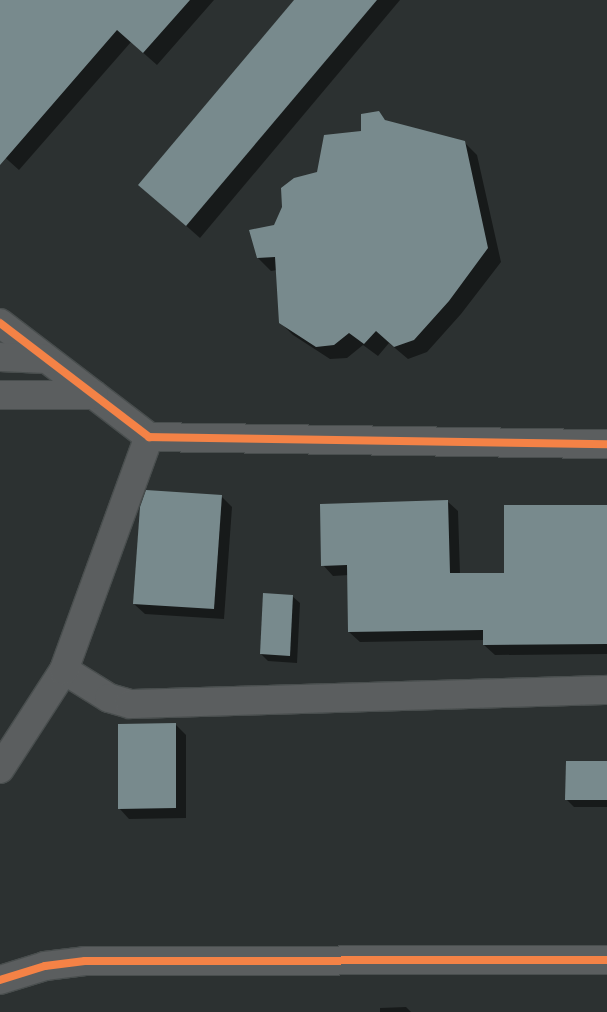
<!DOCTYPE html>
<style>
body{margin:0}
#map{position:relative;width:607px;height:1012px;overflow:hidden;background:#2c3131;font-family:"PT Sans Narrow",sans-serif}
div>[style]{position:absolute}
.shadow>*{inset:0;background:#0007}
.building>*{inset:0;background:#788a8d}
.roads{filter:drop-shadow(1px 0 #494e4e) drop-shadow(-1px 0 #494e4e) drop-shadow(0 1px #494e4e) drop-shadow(0 -1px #494e4e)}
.street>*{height:28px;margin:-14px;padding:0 14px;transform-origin:14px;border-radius:14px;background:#5b5e5f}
.secondary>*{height:28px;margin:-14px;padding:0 14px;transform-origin:14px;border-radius:14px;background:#5b5e5f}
.cycleway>*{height:8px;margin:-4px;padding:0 4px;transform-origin:4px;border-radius:4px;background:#f48246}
span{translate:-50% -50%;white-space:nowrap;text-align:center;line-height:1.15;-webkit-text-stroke:5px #15191a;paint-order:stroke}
</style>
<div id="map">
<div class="shadow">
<i style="clip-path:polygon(0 0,214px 0,157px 65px,131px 42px,19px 170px,0 153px)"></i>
<i style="clip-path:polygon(296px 0,400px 0,200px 238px,140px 185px)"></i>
<i style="clip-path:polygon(378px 112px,387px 122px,464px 142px,477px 155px,501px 262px,461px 314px,427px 352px,408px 359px,389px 343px,378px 356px,363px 345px,347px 358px,330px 359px,293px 335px,280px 322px,277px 270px,271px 271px,258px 258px,275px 226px,319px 173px,363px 132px)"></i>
<i style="clip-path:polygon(221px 496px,232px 507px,224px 619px,145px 614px,134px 604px)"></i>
<i style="clip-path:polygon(447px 501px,458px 511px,460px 574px,505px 574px,607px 506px,607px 654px,495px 655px,484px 645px,484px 640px,360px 642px,349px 632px,349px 575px,333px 576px,323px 565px)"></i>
<i style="clip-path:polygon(292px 596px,300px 603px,297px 663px,268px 661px,261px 654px)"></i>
<i style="clip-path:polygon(176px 725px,186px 735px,186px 818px,129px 819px,119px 808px)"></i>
<i style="clip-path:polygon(607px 762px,607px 807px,574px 807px,566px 799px)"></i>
<i style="clip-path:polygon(406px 1007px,411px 1012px,380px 1012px,380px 1008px)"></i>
</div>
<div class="building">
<i style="clip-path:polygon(0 0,190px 0,143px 53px,117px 30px,0 165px)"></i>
<i style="clip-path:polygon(294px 0,377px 0,186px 226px,138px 185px)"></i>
<i style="clip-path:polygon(379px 111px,385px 120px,465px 141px,488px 248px,449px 301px,414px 340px,394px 347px,376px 331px,364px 344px,349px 333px,334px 345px,316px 347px,279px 323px,275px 257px,257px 258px,249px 230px,274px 225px,282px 207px,281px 188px,294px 178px,317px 172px,324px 135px,361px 131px,361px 114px)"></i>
<i style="clip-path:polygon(146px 490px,222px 495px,214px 609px,133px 604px,140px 507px)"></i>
<i style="clip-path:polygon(448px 500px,450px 573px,504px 573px,504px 505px,607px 505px,607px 644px,483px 645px,483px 630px,348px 632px,347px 565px,321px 566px,320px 504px)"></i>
<i style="clip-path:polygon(263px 593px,293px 595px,290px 656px,260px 654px)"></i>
<i style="clip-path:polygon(176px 723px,176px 808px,118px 809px,118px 724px)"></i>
<i style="clip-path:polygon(566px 761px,607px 761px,607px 800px,565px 800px)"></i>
</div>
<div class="roads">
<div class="street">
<i style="left:0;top:323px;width:188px;rotate:37.4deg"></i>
<i style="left:149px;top:437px;width:458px;rotate:0.9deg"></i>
<i style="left:0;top:357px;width:46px;rotate:2.5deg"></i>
<i style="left:0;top:395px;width:94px"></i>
<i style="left:64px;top:670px;width:53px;rotate:31.9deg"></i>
<i style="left:109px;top:698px;width:22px;rotate:16deg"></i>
<i style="left:130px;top:704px;width:477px;rotate:-1.7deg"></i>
<i style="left:0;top:769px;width:118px;rotate:-57.1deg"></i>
<i style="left:64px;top:670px;width:248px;rotate:-70deg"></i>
</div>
<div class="secondary">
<i style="left:0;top:980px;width:47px;rotate:-17.3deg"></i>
<i style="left:45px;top:966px;width:40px;rotate:-7.1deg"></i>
<i style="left:85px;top:961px;width:522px;rotate:-0.11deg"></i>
</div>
</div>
<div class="cycleway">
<i style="left:0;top:323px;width:188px;rotate:37.4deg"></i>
<i style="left:149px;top:437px;width:458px;rotate:0.9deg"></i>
<i style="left:0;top:980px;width:47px;rotate:-17.3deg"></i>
<i style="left:45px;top:966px;width:40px;rotate:-7.1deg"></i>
<i style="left:85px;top:961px;width:522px;rotate:-0.11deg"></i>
</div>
</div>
